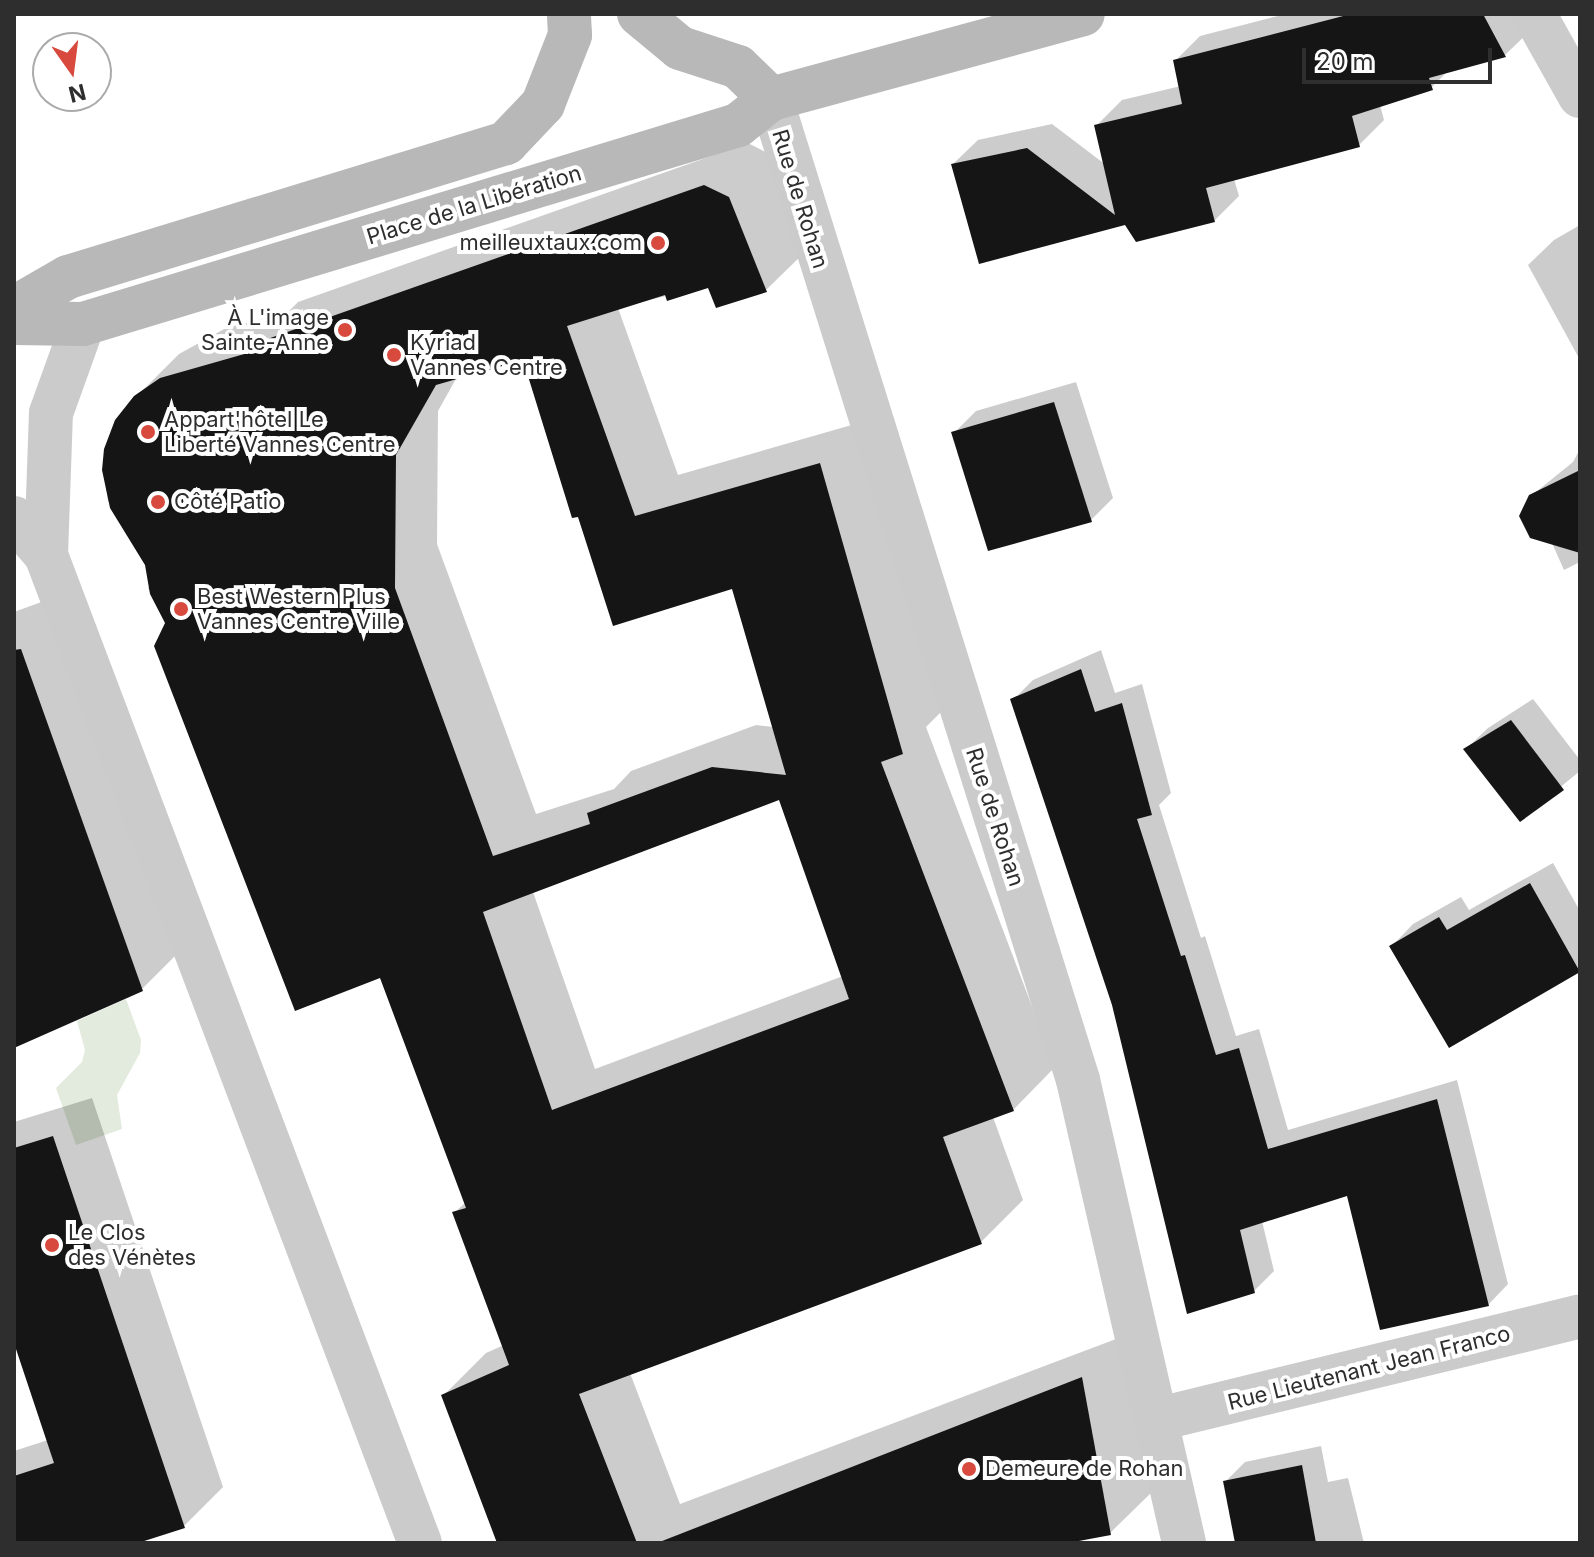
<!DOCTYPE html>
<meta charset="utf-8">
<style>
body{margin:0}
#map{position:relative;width:1594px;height:1557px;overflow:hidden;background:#fff;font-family:Inter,sans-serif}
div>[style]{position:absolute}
.green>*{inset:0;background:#e2ebdd}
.shadow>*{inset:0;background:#0003}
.building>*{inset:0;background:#151515}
.minor>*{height:44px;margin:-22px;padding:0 22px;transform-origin:22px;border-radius:22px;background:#cbcbcb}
.secondary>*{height:44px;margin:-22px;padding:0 22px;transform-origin:22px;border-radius:22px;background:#b8b8b8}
.dots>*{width:22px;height:22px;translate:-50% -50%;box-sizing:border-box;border:4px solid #fff;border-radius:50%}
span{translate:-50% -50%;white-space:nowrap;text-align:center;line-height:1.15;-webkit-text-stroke:8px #fff;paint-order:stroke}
.street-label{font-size:22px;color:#2e2e2e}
.poi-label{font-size:22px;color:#2e2e2e}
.right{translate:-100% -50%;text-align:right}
.left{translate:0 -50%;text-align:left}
.frame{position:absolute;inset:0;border:16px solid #2e2e2e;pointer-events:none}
.north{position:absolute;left:32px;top:32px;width:80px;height:80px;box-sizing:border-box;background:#fff;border:2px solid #ababab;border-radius:50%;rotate:166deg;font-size:22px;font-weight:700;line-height:32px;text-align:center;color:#2e2e2e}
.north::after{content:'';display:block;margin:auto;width:28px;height:36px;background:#d8493e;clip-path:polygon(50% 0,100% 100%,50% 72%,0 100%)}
.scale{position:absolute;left:1302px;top:48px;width:190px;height:36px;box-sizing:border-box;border:4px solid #2e2e2e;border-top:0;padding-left:10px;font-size:24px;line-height:28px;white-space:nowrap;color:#2e2e2e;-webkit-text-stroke:6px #fff;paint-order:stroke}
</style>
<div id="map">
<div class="green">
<i style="clip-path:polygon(126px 999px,141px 1040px,140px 1053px,117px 1095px,122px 1129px,76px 1145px,56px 1088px,82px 1062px,85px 1050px,77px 1021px)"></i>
</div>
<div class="shadow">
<i style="clip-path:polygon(1286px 14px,1521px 14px,1530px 31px,1505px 55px,1448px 71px,1431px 88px,1380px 105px,1384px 120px,1359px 145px,1234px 179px,1239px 196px,1214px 221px,1126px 223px,953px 164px,978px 140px,1052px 124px,1106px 165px,1097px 125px,1122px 100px,1181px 86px,1175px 61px,1200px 36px)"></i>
<i style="clip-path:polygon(evenodd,748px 143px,771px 155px,809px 248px,766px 290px,709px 285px,618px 308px,678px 475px,862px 422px,944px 709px,926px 727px,1055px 1067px,1013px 1110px,993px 1117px,1023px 1200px,981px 1242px,630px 1373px,680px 1504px,1124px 1336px,1153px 1491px,1110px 1533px,1071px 1543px,502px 1543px,443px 1396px,486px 1353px,504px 1345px,454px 1213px,466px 1202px,381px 975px,148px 588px,153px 582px,122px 497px,108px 502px,104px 471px,136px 397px,179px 354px,226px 328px,287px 313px,298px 302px,748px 143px,524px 358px,614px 623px,733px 586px,774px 727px,756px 725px,631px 771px,614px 789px,536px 814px,437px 544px,438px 411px,457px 377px,524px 358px,748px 143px,781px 797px,843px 976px,595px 1069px,533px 892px,781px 797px)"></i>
<i style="clip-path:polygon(1580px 225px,1580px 360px,1528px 265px,1554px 240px)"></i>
<i style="clip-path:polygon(1076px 382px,1113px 498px,1091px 520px,954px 433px,976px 411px)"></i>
<i style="clip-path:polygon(1580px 449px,1580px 562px,1564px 570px,1531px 496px,1573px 462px)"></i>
<i style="clip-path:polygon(55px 597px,181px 950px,142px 989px,14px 1045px,14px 612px)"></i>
<i style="clip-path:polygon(1101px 650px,1115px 693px,1142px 684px,1171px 793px,1159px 805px,1201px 938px,1205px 936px,1236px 1036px,1259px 1029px,1288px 1130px,1457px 1080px,1508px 1284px,1488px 1305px,1348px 1193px,1262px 1221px,1274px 1271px,1254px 1291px,1114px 1004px,1013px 700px,1033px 680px)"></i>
<i style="clip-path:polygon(1533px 699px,1580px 760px,1580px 771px,1520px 820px,1466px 749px,1488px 728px)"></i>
<i style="clip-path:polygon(1553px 863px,1580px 911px,1580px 969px,1450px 1046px,1392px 946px,1413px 924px,1461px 897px,1469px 910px)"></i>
<i style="clip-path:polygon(92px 1098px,223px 1487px,184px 1526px,131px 1543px,14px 1543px,14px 1451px,48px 1440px,14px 1336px,14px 1122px)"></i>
<i style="clip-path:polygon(1321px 1446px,1328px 1482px,1348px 1478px,1364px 1543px,1237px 1543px,1225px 1482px,1245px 1462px)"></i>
</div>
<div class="building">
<i style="clip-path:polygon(1351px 14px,1483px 14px,1506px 57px,1429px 78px,1433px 90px,1352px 116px,1360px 147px,1206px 188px,1215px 222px,1136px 242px,1125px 225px,979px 264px,951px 164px,1027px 148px,1115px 215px,1094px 125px,1182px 104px,1173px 60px)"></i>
<i style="clip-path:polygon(evenodd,704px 185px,729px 197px,767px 292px,716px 308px,708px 288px,667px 301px,665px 295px,567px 326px,635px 516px,820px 463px,903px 754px,881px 762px,1014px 1111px,943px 1137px,982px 1244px,579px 1394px,637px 1543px,497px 1543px,441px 1395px,509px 1365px,452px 1212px,466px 1208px,380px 978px,295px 1011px,154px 646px,165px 623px,150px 594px,145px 565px,110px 508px,102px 470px,104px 449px,115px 420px,134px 396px,160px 378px,255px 351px,253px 344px,704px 185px,523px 360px,572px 518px,578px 517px,613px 626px,732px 589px,786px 775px,712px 767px,587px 813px,590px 824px,493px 856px,395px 588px,396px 455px,436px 385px,523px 360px,704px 185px,779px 800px,849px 999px,552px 1110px,483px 912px,779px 800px)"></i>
<i style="clip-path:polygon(1054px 402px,1092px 522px,988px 551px,951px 432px)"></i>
<i style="clip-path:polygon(1580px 470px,1580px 553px,1530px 538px,1519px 516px,1529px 495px)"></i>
<i style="clip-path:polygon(21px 649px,143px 991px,14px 1048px,14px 650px)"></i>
<i style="clip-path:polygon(1081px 669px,1095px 712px,1122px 703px,1152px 815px,1137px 819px,1181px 956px,1185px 955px,1216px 1055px,1239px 1048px,1268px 1149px,1437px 1099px,1489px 1306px,1380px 1330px,1347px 1196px,1240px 1230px,1255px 1293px,1187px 1314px,1112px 1005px,1010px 699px)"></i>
<i style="clip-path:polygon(1511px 720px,1564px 790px,1520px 822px,1463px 749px)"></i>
<i style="clip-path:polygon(1530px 883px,1580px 972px,1449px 1048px,1389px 946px,1439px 917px,1447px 930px)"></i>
<i style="clip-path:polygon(53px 1136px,185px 1528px,138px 1543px,14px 1543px,14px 1476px,54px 1463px,14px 1343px,14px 1148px)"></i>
<i style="clip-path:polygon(1082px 1377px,1111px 1535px,1068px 1543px,657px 1543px)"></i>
<i style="clip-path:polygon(1302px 1465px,1316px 1543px,1235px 1543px,1223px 1481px)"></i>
</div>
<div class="minor">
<i style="left:1534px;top:14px;width:94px;rotate:60.7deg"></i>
<i style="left:771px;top:99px;width:1028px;rotate:72.62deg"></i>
<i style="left:1078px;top:1080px;width:475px;rotate:77.1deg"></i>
<i style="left:14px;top:518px;width:49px;rotate:49.1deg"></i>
<i style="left:46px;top:555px;width:1056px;rotate:69.27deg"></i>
<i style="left:46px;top:555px;width:142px;rotate:-88deg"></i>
<i style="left:51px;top:413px;width:95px;rotate:-70.2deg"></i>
<i style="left:1159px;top:1419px;width:433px;rotate:-13.7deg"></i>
</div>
<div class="secondary">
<i style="left:639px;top:14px;width:53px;rotate:39.7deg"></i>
<i style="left:680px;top:48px;width:61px;rotate:18.1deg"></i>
<i style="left:738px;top:67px;width:46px;rotate:44.1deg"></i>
<i style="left:14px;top:308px;width:62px;rotate:-29.9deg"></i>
<i style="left:68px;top:277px;width:458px;rotate:-17deg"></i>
<i style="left:506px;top:143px;width:54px;rotate:-46.5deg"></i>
<i style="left:543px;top:104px;width:74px;rotate:-68.6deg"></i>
<i style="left:570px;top:35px;width:21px;rotate:-93deg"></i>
<i style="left:14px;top:323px;width:69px;rotate:0.8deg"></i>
<i style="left:83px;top:324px;width:685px;rotate:-16.9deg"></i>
<i style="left:738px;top:125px;width:42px;rotate:-38.2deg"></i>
<i style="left:771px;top:99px;width:323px;rotate:-15.2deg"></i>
</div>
<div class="dots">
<i style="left:658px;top:243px;background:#d8493e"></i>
<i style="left:345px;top:330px;background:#d8493e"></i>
<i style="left:394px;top:355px;background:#d8493e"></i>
<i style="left:148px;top:432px;background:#d8493e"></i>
<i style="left:158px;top:502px;background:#d8493e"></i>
<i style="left:181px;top:609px;background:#d8493e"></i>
<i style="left:52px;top:1245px;background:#d8493e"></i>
<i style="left:969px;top:1469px;background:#d8493e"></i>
</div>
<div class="street-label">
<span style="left:800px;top:199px;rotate:73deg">Rue de Rohan</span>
<span style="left:474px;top:205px;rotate:-17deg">Place de la Libération</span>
<span style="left:995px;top:817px;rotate:72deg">Rue de Rohan</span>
<span style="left:1369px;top:1368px;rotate:-14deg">Rue Lieutenant Jean Franco</span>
</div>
<div class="poi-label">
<span class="right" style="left:642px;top:243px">meilleuxtaux.com</span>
<span class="right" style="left:329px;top:330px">À L'image<br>Sainte-Anne</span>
<span class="left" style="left:410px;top:355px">Kyriad<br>Vannes Centre</span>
<span class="left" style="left:164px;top:432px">Appart'hôtel Le<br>Liberté Vannes Centre</span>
<span class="left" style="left:174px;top:502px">Côté Patio</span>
<span class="left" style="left:197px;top:609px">Best Western Plus<br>Vannes Centre Ville</span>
<span class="left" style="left:68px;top:1245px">Le Clos<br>des Vénètes</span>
<span class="left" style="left:985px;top:1469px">Demeure de Rohan</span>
</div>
<div class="frame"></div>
<div class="north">N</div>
<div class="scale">20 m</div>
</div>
